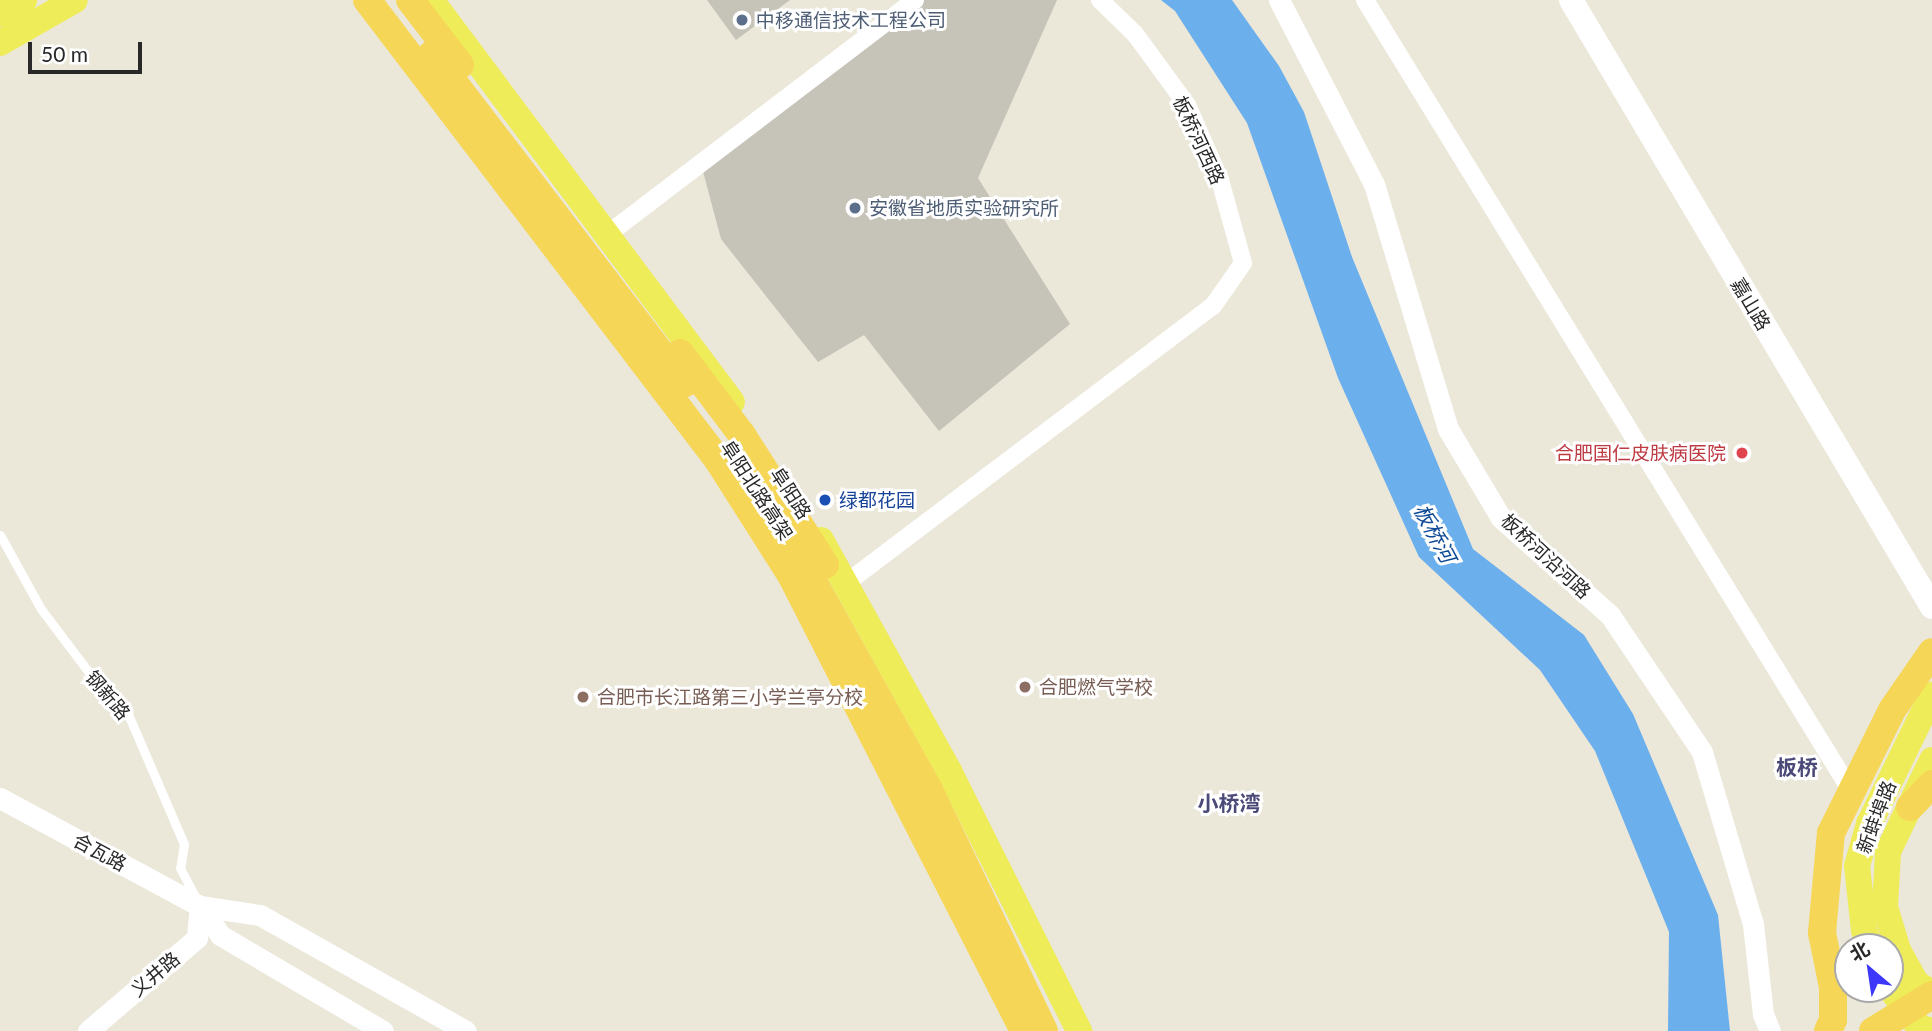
<!DOCTYPE html>
<meta charset="utf-8">
<style>
body{margin:0}
#map{position:relative;width:1932px;height:1031px;overflow:hidden;background:#ebe7d9;font-family:Lato,"Noto Sans SC",sans-serif}
div>[style]{position:absolute}
.water>*{inset:0;background:#6cafed}
.building>*{inset:0;background:#c6c3b9}
.service>*{height:9px;margin:-4.5px;padding:0 4.5px;transform-origin:4.5px;border-radius:4.5px;background:#fff}
.minor>*{height:18px;margin:-9px;padding:0 9px;transform-origin:9px;border-radius:9px;background:#fff}
.tertiary>*{height:21px;margin:-10.5px;padding:0 10.5px;transform-origin:10.5px;border-radius:10.5px;background:#fff}
.secondary>*{height:24px;margin:-12px;padding:0 12px;transform-origin:12px;border-radius:12px;background:#fff}
.primary>*{height:26px;margin:-13px;padding:0 13px;transform-origin:13px;border-radius:13px;background:#efec5a}
.trunk>*{height:28px;margin:-14px;padding:0 14px;transform-origin:14px;border-radius:14px;background:#f6d656}
.dots>*{width:19px;height:19px;translate:-50% -50%;box-sizing:border-box;border:4px solid #fff;border-radius:50%}
span{translate:-50% -50%;white-space:nowrap;text-align:center;line-height:1.15;-webkit-text-stroke:6px #fff;paint-order:stroke}
.service-label{font-size:19px;color:#4e5e75}
.left{translate:0 -50%;text-align:left}
.street-label{font-size:19px;color:#282828}
.health-label{font-size:19px;color:#be3a42}
.right{translate:-100% -50%;text-align:right}
.transit-label{font-size:19px;color:#164399}
.education-label{font-size:19px;color:#785e54}
.water-label{font-size:21px;color:#0e4a96;font-style:italic}
.neighbourhood-label{font-size:21px;color:#4b4978;font-weight:700}
.north{position:absolute;left:1834px;top:933px;width:70px;height:70px;box-sizing:border-box;background:#fff;border:2px solid #a9a9a9;border-radius:50%;rotate:331deg;font-size:19px;font-weight:700;line-height:28px;text-align:center;color:#282828}
.north::after{content:'';display:block;margin:auto;width:24px;height:32px;background:#3d38f9;clip-path:polygon(50% 0,100% 100%,50% 72%,0 100%)}
.scale{position:absolute;left:28px;top:42px;width:114px;height:32px;box-sizing:border-box;border:4px solid #282828;border-top:0;padding-left:9px;font-size:21px;line-height:24px;white-space:nowrap;color:#282828;-webkit-text-stroke:5px #fff;paint-order:stroke}
</style>
<div id="map">
<div class="water">
<i style="clip-path:polygon(1161px 0,1232px 0,1279px 66px,1304px 112px,1352px 257px,1473px 549px,1584px 635px,1633px 714px,1718px 915px,1730px 1031px,1668px 1031px,1669px 932px,1595px 751px,1540px 670px,1419px 557px,1338px 378px,1247px 123px,1175px 11px)"></i>
</div>
<div class="building">
<i style="clip-path:polygon(707px 0,790px 0,736px 40px)"></i>
<i style="clip-path:polygon(915px 0,1057px 0,978px 178px,1070px 324px,939px 431px,864px 335px,818px 362px,721px 239px,701px 164px)"></i>
</div>
<div class="service">
<i style="left:0;top:535px;width:85px;rotate:61deg"></i>
<i style="left:41px;top:609px;width:83px;rotate:52.9deg"></i>
<i style="left:91px;top:675px;width:54px;rotate:46.5deg"></i>
<i style="left:128px;top:714px;width:142px;rotate:66.7deg"></i>
<i style="left:184px;top:844px;width:24px;rotate:99deg"></i>
<i style="left:180px;top:868px;width:34px;rotate:62deg"></i>
</div>
<div class="minor">
<i style="left:1365px;top:0;width:928px;rotate:58.43deg"></i>
<i style="left:608px;top:234px;width:386px;rotate:-37.3deg"></i>
<i style="left:845px;top:584px;width:461px;rotate:-37.1deg"></i>
<i style="left:1213px;top:306px;width:52px;rotate:-55.1deg"></i>
<i style="left:1243px;top:263px;width:86px;rotate:-105.5deg"></i>
<i style="left:1220px;top:180px;width:82px;rotate:-113.7deg"></i>
<i style="left:1187px;top:105px;width:88px;rotate:-126.2deg"></i>
<i style="left:1135px;top:34px;width:49px;rotate:-135.8deg"></i>
</div>
<div class="tertiary">
<i style="left:1279px;top:0;width:207px;rotate:62.7deg"></i>
<i style="left:1374px;top:184px;width:256px;rotate:73.2deg"></i>
<i style="left:1448px;top:429px;width:104px;rotate:59.2deg"></i>
<i style="left:1501px;top:518px;width:146px;rotate:41.7deg"></i>
<i style="left:1610px;top:615px;width:165px;rotate:56.1deg"></i>
<i style="left:1702px;top:752px;width:179px;rotate:73.5deg"></i>
<i style="left:1753px;top:924px;width:91px;rotate:83.7deg"></i>
<i style="left:1763px;top:1014px;width:18px;rotate:68deg"></i>
<i style="left:0;top:798px;width:227px;rotate:28.4deg"></i>
<i style="left:200px;top:906px;width:61px;rotate:8.5deg"></i>
<i style="left:260px;top:915px;width:236px;rotate:29.4deg"></i>
<i style="left:200px;top:906px;width:35px;rotate:55deg"></i>
<i style="left:220px;top:935px;width:189px;rotate:30.5deg"></i>
<i style="left:88px;top:1031px;width:143px;rotate:-40.5deg"></i>
<i style="left:197px;top:938px;width:32px;rotate:-85deg"></i>
</div>
<div class="secondary">
<i style="left:1571px;top:0;width:706px;rotate:59.26deg"></i>
</div>
<div class="primary">
<i style="left:431px;top:0;width:502px;rotate:53.18deg"></i>
<i style="left:0;top:14px;width:28px;rotate:-30deg"></i>
<i style="left:0;top:43px;width:86px;rotate:-29.8deg"></i>
<i style="left:821px;top:540px;width:264px;rotate:61deg"></i>
<i style="left:949px;top:771px;width:291px;rotate:63.4deg"></i>
<i style="left:1932px;top:760px;width:102px;rotate:115.6deg"></i>
<i style="left:1888px;top:852px;width:55px;rotate:93.1deg"></i>
<i style="left:1885px;top:907px;width:45px;rotate:73.2deg"></i>
<i style="left:1898px;top:950px;width:38px;rotate:61deg"></i>
<i style="left:1916px;top:983px;width:19px;rotate:32deg"></i>
<i style="left:1870px;top:947px;width:18px;rotate:-109deg"></i>
<i style="left:1864px;top:930px;width:64px;rotate:-96.2deg"></i>
<i style="left:1857px;top:866px;width:44px;rotate:-74.1deg"></i>
<i style="left:1869px;top:824px;width:144px;rotate:-64deg"></i>
<i style="left:1890px;top:988px;width:49px;rotate:53.4deg"></i>
<i style="left:1919px;top:1027px;width:14px;rotate:17deg"></i>
</div>
<div class="trunk">
<i style="left:367px;top:0;width:579px;rotate:52.65deg"></i>
<i style="left:718px;top:460px;width:136px;rotate:57.6deg"></i>
<i style="left:791px;top:575px;width:512px;rotate:62.93deg"></i>
<i style="left:410px;top:0;width:82px;rotate:52.4deg"></i>
<i style="left:432px;top:54px;width:415px;rotate:52.6deg"></i>
<i style="left:680px;top:353px;width:103px;rotate:52.9deg"></i>
<i style="left:742px;top:435px;width:154px;rotate:57.4deg"></i>
<i style="left:796px;top:551px;width:274px;rotate:60.9deg"></i>
<i style="left:929px;top:790px;width:267px;rotate:64.5deg"></i>
<i style="left:1910px;top:807px;width:32px;rotate:-46deg"></i>
<i style="left:1828px;top:1031px;width:12px;rotate:-66deg"></i>
<i style="left:1833px;top:1020px;width:33px;rotate:-90deg"></i>
<i style="left:1833px;top:987px;width:55px;rotate:-101.5deg"></i>
<i style="left:1822px;top:933px;width:100px;rotate:-84.9deg"></i>
<i style="left:1831px;top:833px;width:137px;rotate:-63.6deg"></i>
<i style="left:1892px;top:710px;width:70px;rotate:-55.4deg"></i>
<i style="left:1873px;top:1031px;width:69px;rotate:-31.4deg"></i>
</div>
<div class="dots">
<i style="left:742px;top:20px;background:#5c6f8a"></i>
<i style="left:855px;top:208px;background:#5c6f8a"></i>
<i style="left:1742px;top:453px;background:#e0444e"></i>
<i style="left:825px;top:500px;background:#1a4fb4"></i>
<i style="left:1025px;top:687px;background:#8d6e63"></i>
<i style="left:583px;top:697px;background:#8d6e63"></i>
</div>
<div class="service-label">
<span class="left" style="left:756px;top:20px">中移通信技术工程公司</span>
<span class="left" style="left:869px;top:208px">安徽省地质实验研究所</span>
</div>
<div class="street-label">
<span style="left:1199px;top:140px;rotate:65deg">板桥河西路</span>
<span style="left:1751px;top:304px;rotate:59deg">嘉山路</span>
<span style="left:757px;top:490px;rotate:57deg">阜阳北路高架</span>
<span style="left:791px;top:493px;rotate:57deg">阜阳路</span>
<span style="left:1546px;top:556px;rotate:43deg">板桥河沿河路</span>
<span style="left:108px;top:695px;rotate:50deg">钢新路</span>
<span style="left:1876px;top:817px;rotate:-69deg">新蚌埠路</span>
<span style="left:100px;top:852px;rotate:28deg">合瓦路</span>
<span style="left:155px;top:974px;rotate:-40deg">义井路</span>
</div>
<div class="health-label">
<span class="right" style="left:1726px;top:453px">合肥国仁皮肤病医院</span>
</div>
<div class="transit-label">
<span class="left" style="left:839px;top:500px">绿都花园</span>
</div>
<div class="education-label">
<span class="left" style="left:1039px;top:687px">合肥燃气学校</span>
<span class="left" style="left:597px;top:697px">合肥市长江路第三小学兰亭分校</span>
</div>
<div class="water-label">
<span style="left:1435px;top:533px;rotate:62deg">板桥河</span>
</div>
<div class="neighbourhood-label">
<span style="left:1797px;top:767px">板桥</span>
<span style="left:1229px;top:803px">小桥湾</span>
</div>
<div class="north">北</div>
<div class="scale">50 m</div>
</div>
